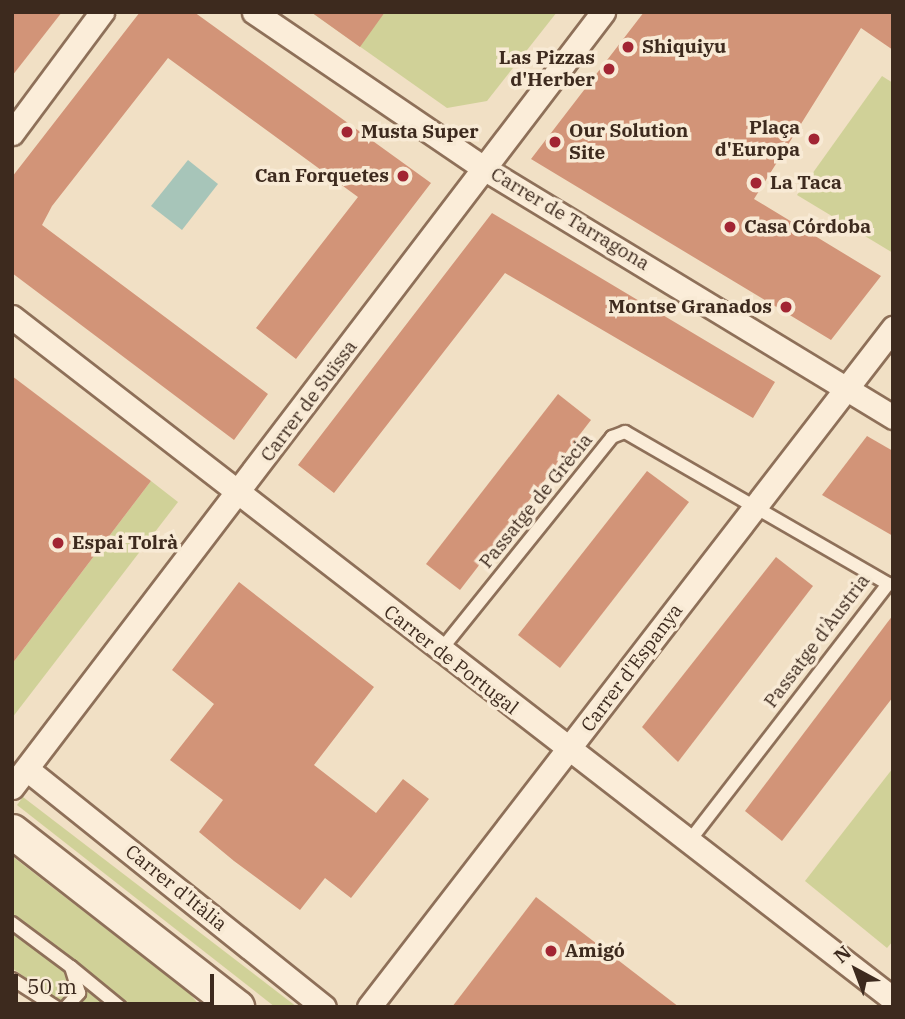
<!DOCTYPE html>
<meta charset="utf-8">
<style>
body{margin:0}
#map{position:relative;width:905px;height:1019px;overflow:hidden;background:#f1e0c5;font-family:"IBM Plex Serif",serif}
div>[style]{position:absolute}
.green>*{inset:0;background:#d0d198}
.water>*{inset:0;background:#a7c5b9}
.building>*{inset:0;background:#d29478}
.roads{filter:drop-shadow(2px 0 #8e7059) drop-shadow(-2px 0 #8e7059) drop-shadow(0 2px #8e7059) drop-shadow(0 -2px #8e7059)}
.lane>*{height:12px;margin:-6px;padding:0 6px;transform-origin:6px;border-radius:6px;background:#fbedd9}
.street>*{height:23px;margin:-11.5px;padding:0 11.5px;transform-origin:11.5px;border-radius:11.5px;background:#fbedd9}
.secondary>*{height:33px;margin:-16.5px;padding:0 16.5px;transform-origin:16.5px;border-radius:16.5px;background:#fbedd9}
.dots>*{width:19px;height:19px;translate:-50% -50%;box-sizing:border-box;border:4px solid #f8ead5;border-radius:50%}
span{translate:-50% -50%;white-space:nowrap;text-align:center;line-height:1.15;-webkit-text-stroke:7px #f8ead5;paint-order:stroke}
.poi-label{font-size:19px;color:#3d2a1e;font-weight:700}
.left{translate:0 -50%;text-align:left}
.right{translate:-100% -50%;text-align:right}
.street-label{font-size:19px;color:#3d2a1e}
.frame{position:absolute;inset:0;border:14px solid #3d2a1e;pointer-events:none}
.north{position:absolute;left:821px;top:935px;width:70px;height:70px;-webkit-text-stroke:5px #f8ead5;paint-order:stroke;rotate:319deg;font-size:19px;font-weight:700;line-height:28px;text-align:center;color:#3d2a1e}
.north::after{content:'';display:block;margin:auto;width:24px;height:32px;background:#3d2a1e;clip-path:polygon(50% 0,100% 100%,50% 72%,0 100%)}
.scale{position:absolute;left:14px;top:974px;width:200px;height:32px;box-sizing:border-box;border:4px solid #3d2a1e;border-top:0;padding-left:9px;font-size:21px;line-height:24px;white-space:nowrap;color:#3d2a1e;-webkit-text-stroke:5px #f8ead5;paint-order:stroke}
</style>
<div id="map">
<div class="green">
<i style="clip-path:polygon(311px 12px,557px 12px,487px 101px,447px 108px)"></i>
<i style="clip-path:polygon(882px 76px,893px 83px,893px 253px,797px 195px)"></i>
<i style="clip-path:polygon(151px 481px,178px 502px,12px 718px,12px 664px)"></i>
<i style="clip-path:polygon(893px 768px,893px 941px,887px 948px,805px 881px)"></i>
<i style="clip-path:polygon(23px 797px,297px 1007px,275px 1007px,17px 805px)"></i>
<i style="clip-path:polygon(12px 856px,190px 994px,201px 1007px,67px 1007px,12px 968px)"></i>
</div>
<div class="water">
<i style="clip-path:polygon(188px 160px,218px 184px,182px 230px,151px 206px)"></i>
</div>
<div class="building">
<i style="clip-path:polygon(12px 12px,62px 12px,12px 76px)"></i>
<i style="clip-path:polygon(140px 12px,194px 12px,431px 183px,296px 359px,256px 328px,358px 197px,168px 58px,52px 206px,42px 225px,268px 394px,234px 440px,12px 273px,12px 177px)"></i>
<i style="clip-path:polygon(311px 12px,385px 12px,360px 47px)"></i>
<i style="clip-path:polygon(644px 12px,893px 12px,893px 50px,861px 28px,754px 199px,881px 276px,831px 340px,531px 159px)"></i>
<i style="clip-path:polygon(492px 213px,775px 382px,753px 418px,505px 273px,334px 493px,298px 465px)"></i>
<i style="clip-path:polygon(12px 376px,151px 481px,12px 664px)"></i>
<i style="clip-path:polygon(558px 394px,591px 420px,460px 590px,426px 564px)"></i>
<i style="clip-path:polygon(867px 436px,893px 451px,893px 536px,822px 495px)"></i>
<i style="clip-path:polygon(647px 471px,689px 502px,560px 668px,518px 635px)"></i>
<i style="clip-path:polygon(776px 557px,813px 586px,678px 762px,642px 727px)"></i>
<i style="clip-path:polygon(239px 582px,374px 687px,314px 765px,376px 813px,403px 779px,429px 799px,351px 898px,325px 878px,300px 910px,234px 861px,199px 832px,223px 800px,170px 760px,214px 704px,172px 670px)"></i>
<i style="clip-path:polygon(893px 615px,893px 697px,782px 841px,745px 811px)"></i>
<i style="clip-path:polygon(536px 897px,679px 1007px,452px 1007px)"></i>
</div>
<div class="roads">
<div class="lane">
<i style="left:440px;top:651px;width:275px;rotate:-51.2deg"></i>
<i style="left:612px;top:437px;width:14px;rotate:-21deg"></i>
<i style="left:625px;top:432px;width:304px;rotate:30deg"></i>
<i style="left:888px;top:584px;width:327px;rotate:127.7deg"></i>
<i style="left:12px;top:923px;width:74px;rotate:36.7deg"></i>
<i style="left:12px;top:979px;width:52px;rotate:32.5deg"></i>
<i style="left:67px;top:1006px;width:18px;rotate:-47deg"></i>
<i style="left:79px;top:993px;width:27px;rotate:-107deg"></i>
<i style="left:71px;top:967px;width:63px;rotate:39.2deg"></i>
</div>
<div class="street">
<i style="left:254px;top:12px;width:279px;rotate:34.2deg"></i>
<i style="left:485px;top:169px;width:477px;rotate:31.3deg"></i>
<i style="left:12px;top:133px;width:151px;rotate:-53.4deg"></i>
<i style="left:12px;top:317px;width:1114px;rotate:37.74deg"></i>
<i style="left:28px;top:770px;width:379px;rotate:38.7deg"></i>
<i style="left:12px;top:787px;width:975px;rotate:-52.67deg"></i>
<i style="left:369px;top:1007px;width:858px;rotate:-52.34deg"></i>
</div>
<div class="secondary">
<i style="left:12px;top:831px;width:286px;rotate:38deg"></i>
</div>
</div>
<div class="dots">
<i style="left:628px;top:47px;background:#a22533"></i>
<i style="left:609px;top:69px;background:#a22533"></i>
<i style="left:347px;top:132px;background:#a22533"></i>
<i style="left:814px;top:139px;background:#a22533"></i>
<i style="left:555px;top:142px;background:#a22533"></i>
<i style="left:403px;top:176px;background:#a22533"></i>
<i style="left:756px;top:183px;background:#a22533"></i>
<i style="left:730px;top:227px;background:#a22533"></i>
<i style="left:786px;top:307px;background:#a22533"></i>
<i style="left:58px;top:543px;background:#a22533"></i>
<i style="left:551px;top:951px;background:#a22533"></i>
</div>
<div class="poi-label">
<span class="left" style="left:642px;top:47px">Shiquiyu</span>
<span class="right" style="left:595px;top:69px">Las Pizzas<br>d'Herber</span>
<span class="right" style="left:800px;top:139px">Plaça<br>d'Europa</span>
<span class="left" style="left:569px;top:142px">Our Solution<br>Site</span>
<span class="left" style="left:361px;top:132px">Musta Super</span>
<span class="right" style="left:389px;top:176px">Can Forquetes</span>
<span class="left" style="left:770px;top:183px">La Taca</span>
<span class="left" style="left:744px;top:227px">Casa Córdoba</span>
<span class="right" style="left:772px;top:307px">Montse Granados</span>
<span class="left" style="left:72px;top:543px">Espai Tolrà</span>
<span class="left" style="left:565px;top:951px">Amigó</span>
</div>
<div class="street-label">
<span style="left:570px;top:219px;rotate:31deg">Carrer de Tarragona</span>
<span style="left:309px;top:401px;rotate:-53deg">Carrer de Suïssa</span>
<span style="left:536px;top:501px;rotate:-51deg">Passatge de Grècia</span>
<span style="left:817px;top:641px;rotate:-53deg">Passatge d'Àustria</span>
<span style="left:451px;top:660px;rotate:38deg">Carrer de Portugal</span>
<span style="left:632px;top:668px;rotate:-53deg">Carrer d'Espanya</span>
<span style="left:176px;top:888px;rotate:39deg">Carrer d'Itàlia</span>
</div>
<div class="frame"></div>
<div class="north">N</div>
<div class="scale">50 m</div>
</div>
